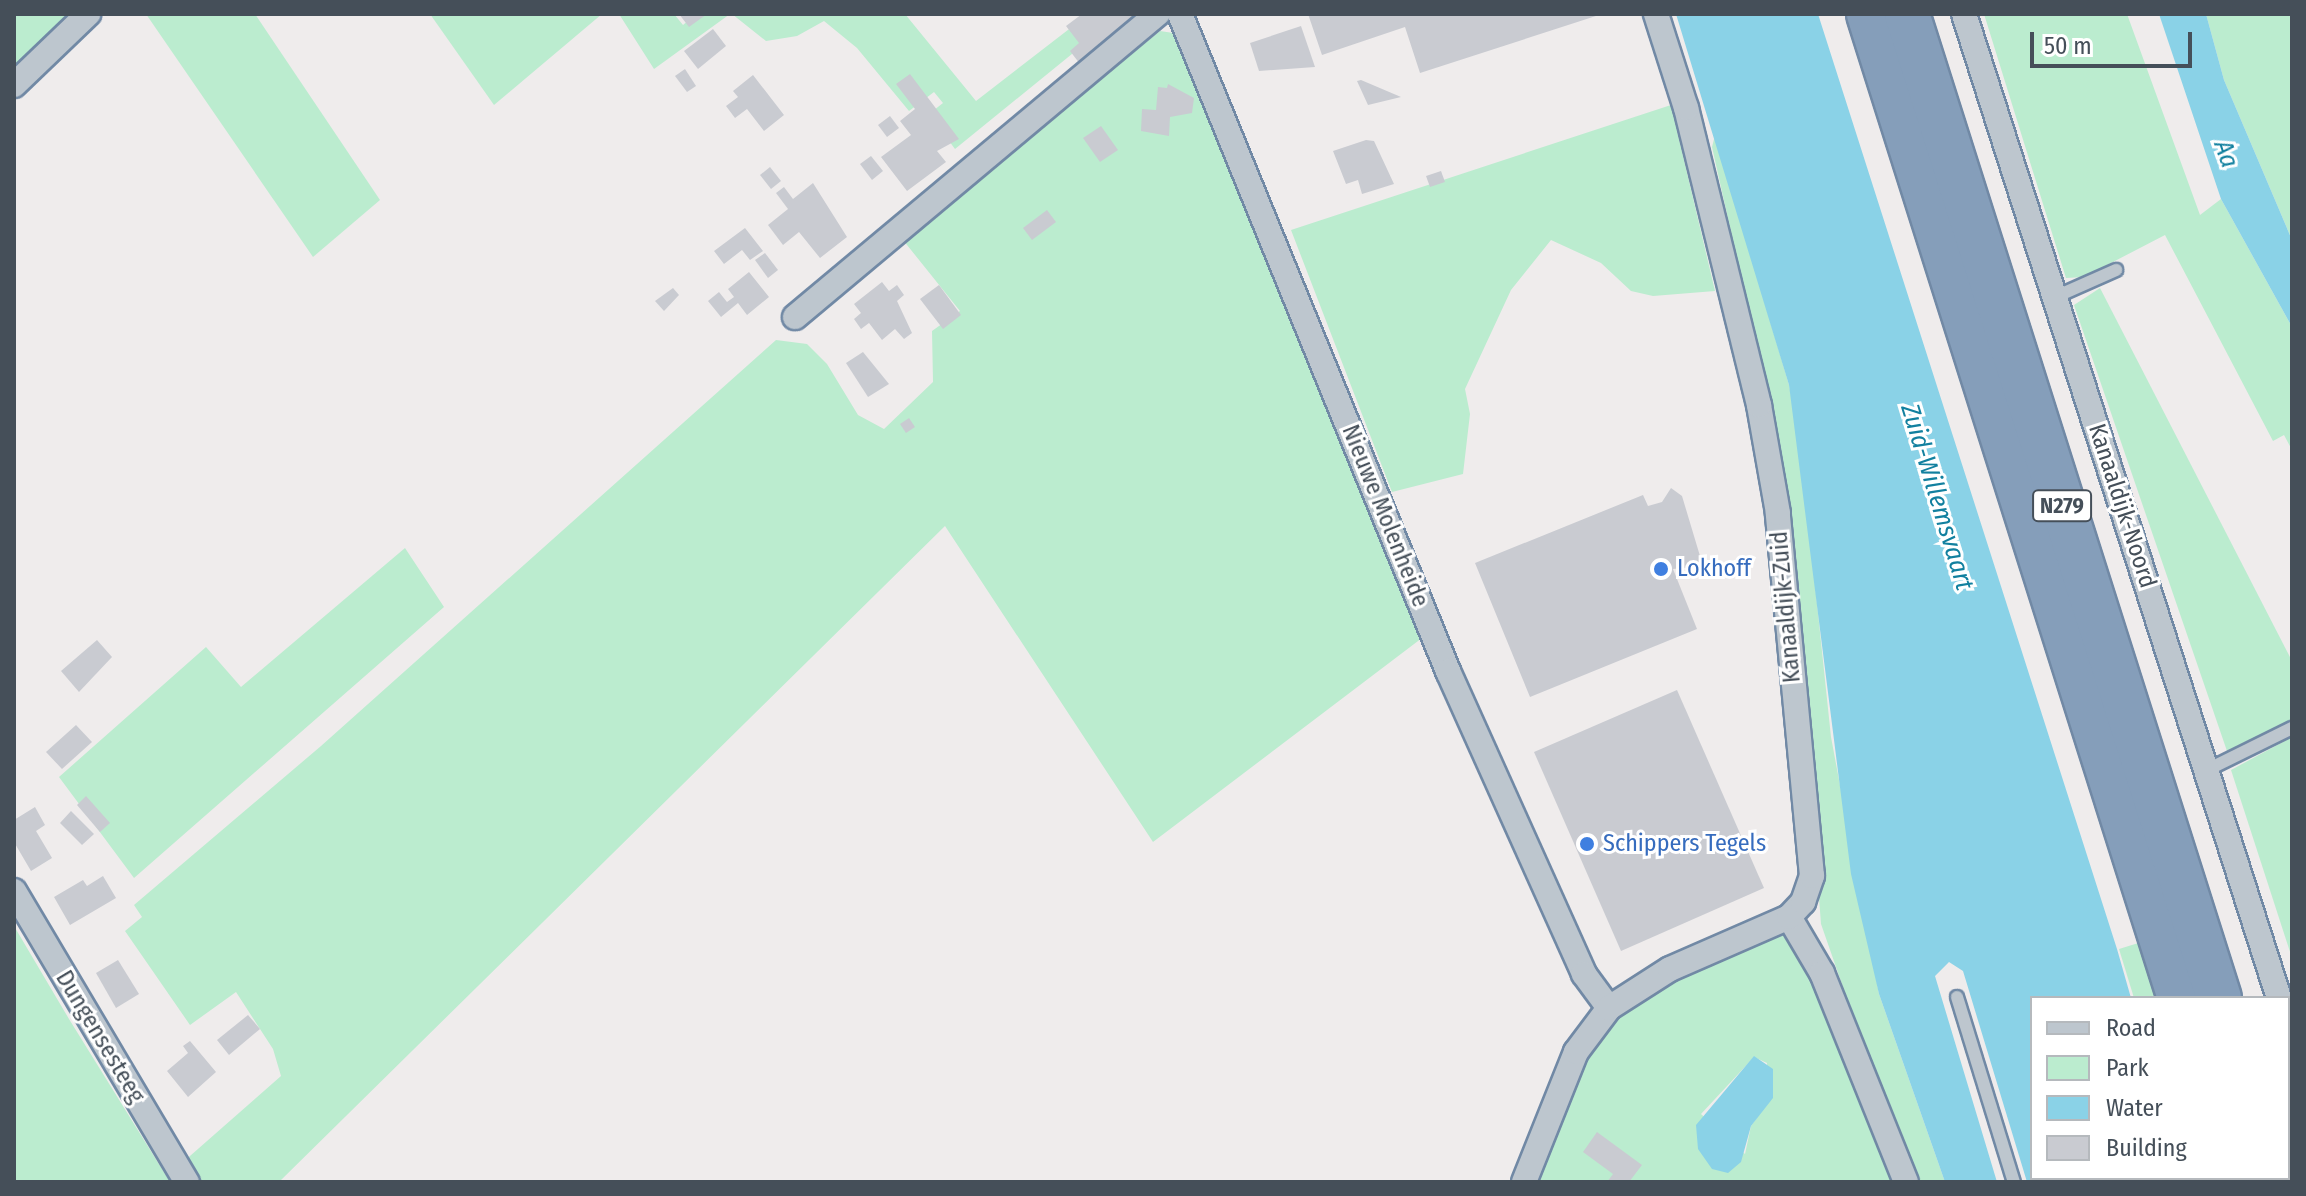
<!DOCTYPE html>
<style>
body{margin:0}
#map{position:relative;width:2306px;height:1196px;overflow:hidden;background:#efecec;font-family:"Fira Sans Condensed",sans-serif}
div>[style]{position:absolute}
.green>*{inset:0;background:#bbeccf}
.water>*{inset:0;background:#8ad2e7}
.building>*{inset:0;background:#c9cbd1}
.roads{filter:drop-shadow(2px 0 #7189a5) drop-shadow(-2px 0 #7189a5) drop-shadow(0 2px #7189a5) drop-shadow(0 -2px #7189a5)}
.lane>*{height:12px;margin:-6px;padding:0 6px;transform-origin:6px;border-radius:6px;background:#bdc6ce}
.street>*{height:24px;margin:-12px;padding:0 12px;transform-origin:12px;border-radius:12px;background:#bdc6ce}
.highway>*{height:44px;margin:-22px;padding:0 22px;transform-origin:22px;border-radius:22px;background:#859eba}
.dots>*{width:22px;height:22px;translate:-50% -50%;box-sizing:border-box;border:4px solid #fff;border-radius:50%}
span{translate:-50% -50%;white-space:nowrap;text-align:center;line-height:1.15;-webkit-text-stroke:6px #fff;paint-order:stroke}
.shield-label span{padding:2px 6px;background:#fff;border:2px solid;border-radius:6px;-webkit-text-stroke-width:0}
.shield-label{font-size:22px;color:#454f59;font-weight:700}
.street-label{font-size:24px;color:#454f59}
.shop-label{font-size:24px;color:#366cbe}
.left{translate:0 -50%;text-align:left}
.water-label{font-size:26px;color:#12809f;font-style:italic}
.frame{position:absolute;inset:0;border:16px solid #454f59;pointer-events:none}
.legend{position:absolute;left:2030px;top:996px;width:260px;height:184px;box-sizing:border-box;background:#fff;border:2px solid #b5b9bd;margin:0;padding:10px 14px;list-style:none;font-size:24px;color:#454f59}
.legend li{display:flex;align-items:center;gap:16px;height:40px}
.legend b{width:40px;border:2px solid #b5b9bd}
.scale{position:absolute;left:2030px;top:32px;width:162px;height:36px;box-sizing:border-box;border:4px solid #454f59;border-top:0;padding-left:10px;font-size:24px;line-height:28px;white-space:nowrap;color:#454f59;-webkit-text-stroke:6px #fff;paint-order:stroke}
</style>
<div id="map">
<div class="green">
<i style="clip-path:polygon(14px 14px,70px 14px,14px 68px)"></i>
<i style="clip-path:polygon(146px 14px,255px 14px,380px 200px,313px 257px)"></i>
<i style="clip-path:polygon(430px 14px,602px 14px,494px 105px)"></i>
<i style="clip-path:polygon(619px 14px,674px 14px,683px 25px,696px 14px,730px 14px,654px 69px)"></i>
<i style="clip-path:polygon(732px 14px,905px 14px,976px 101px,1086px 16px,1099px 32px,955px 149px,929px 114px,943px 103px,934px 92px,909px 111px,857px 48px,824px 21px,797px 36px,766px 41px)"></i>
<i style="clip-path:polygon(1984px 14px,2127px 14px,2200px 215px,2221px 199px,2292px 327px,2292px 450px,2284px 435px,2273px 441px,2165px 235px,2084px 277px,2066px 278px)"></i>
<i style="clip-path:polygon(2206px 14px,2292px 14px,2292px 240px,2224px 80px)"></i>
<i style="clip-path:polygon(1160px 31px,1180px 34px,1422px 638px,1153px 842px,945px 526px,279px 1182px,193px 1182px,182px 1163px,281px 1076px,273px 1049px,236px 992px,190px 1025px,125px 931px,142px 917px,134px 905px,321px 746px,776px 340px,807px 344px,827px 364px,858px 415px,884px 429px,933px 382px,932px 331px,960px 311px,903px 240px)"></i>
<i style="clip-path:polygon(1671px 105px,1715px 291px,1653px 296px,1631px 291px,1601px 263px,1551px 240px,1511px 290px,1465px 389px,1470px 414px,1463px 474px,1392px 492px,1291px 230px)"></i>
<i style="clip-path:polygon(1715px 135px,1789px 385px,1800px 442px,1831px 737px,1879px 994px,1945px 1182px,1911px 1182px,1821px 924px,1807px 739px,1756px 344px,1712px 147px)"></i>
<i style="clip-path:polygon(2100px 288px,2292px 661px,2292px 721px,2228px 754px,2074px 305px)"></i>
<i style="clip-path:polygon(405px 548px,444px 607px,134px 878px,59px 777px,206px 647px,241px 687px)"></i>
<i style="clip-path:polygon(2292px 737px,2292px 958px,2231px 770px)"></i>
<i style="clip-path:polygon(14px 926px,69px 1019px,170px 1182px,14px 1182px)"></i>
<i style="clip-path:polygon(evenodd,1782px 932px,1805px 959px,1858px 1083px,1891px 1182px,1533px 1182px,1591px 1044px,1614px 1019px,1667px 981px,1782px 932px,1754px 1057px,1767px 1063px,1768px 1102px,1751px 1126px,1745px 1154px,1701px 1114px,1754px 1057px)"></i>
<i style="clip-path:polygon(2148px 940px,2166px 998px,2134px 998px,2119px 949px)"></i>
</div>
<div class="water">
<i style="clip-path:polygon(1676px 14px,1818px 14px,2117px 949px,2131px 998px,2032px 998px,2032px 1178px,2188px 1182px,2027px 1182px,1963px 971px,1949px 962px,1935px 976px,1997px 1182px,1945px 1182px,1879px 994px,1851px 874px,1789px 385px)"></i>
<i style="clip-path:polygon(2159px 14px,2206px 14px,2224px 80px,2292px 240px,2292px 327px,2221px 199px)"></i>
<i style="clip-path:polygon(1754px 1056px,1773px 1069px,1773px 1098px,1751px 1126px,1741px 1162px,1728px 1173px,1712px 1169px,1698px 1149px,1696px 1125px)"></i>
</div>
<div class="building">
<i style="clip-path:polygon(679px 14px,707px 14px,689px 27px)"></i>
<i style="clip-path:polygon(1082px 14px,1141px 14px,1080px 64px,1070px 51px,1079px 43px,1066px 26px)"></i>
<i style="clip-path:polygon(1308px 14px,1599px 14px,1599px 15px,1420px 73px,1405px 27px,1322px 55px)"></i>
<i style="clip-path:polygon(1301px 26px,1315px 67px,1259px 71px,1250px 43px)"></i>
<i style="clip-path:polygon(713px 29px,726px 46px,698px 69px,684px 51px)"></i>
<i style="clip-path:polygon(685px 69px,696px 86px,687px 92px,675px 76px)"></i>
<i style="clip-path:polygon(910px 74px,959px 139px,937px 151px,946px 162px,907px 191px,881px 157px,911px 135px,900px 121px,915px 109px,896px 84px)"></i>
<i style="clip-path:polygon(753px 75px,784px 115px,764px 131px,747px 109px,735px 118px,726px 106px,738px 97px,733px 91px)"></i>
<i style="clip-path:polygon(1361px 80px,1401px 97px,1368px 105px,1357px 81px)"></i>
<i style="clip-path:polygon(1168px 84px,1194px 98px,1192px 113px,1170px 117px,1169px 136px,1141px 131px,1142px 109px,1156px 110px,1158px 87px,1167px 88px)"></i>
<i style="clip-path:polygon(890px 116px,899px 128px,887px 137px,878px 125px)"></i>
<i style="clip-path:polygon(1101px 126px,1118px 150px,1100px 162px,1083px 138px)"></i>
<i style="clip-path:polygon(1366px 140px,1374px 141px,1394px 184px,1362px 194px,1358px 180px,1346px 184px,1333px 151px)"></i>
<i style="clip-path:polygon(871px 156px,883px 171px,872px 180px,860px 164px)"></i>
<i style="clip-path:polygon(770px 167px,781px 181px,771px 189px,760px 175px)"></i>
<i style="clip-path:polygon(1441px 171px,1445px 182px,1430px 187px,1426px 176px)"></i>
<i style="clip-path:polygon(813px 183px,847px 237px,820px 258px,799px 232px,783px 245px,768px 225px,788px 209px,776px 193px,784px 187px,793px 199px)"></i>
<i style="clip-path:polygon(1047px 210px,1056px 222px,1032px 240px,1023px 228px)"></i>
<i style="clip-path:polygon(745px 228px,763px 251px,750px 260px,742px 250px,724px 264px,714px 251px)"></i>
<i style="clip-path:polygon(765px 253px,778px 270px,768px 278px,755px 260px)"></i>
<i style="clip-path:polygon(749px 272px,769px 297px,747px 315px,738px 303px,721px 317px,708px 301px,719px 292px,727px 302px,734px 297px,728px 289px)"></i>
<i style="clip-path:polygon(882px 282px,889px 291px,897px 285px,904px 295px,897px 301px,912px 333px,904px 339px,895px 329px,882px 340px,869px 323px,861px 329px,854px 319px,861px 313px,854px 304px)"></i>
<i style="clip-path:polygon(939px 285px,961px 315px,943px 329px,920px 299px)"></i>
<i style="clip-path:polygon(673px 288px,679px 295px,664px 311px,655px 301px)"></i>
<i style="clip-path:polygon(863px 352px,889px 384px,868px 397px,846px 363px)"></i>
<i style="clip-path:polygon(909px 418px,915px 427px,906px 433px,900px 424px)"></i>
<i style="clip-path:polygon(1671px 488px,1682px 496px,1703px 566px,1673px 569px,1697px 629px,1530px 697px,1475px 563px,1643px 495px,1648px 506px,1662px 502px)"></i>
<i style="clip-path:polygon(97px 640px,112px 657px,79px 692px,61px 671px)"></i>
<i style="clip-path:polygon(1677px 690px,1764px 888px,1621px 951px,1534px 752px)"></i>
<i style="clip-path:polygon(76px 725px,92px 742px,62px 769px,46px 752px)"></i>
<i style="clip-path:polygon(86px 796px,110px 823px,100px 832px,77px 805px)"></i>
<i style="clip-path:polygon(35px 807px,45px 825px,36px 831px,52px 858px,31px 871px,14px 842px,14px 820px)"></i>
<i style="clip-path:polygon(71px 811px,94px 834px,82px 845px,60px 823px)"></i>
<i style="clip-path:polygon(103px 876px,116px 898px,70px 925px,54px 897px,83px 880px,87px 886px)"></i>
<i style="clip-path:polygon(118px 960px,139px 994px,116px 1008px,96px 973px)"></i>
<i style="clip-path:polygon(248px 1015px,260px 1029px,229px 1055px,217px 1040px)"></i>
<i style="clip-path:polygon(190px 1041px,216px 1072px,188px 1097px,167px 1071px,188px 1053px,183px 1046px)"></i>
<i style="clip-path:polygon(1597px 1132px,1642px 1165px,1629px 1182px,1607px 1182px,1613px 1174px,1583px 1152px)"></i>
</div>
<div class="roads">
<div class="lane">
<i style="left:2055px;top:297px;width:67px;rotate:-23.9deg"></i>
<i style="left:2207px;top:770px;width:95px;rotate:-26.3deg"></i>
<i style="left:1957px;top:997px;width:194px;rotate:72.9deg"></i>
</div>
<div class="street">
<i style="left:1180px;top:14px;width:710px;rotate:67.81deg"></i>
<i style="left:1448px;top:671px;width:332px;rotate:65.8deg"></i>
<i style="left:1584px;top:974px;width:42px;rotate:53.7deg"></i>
<i style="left:1964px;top:14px;width:1033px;rotate:72.25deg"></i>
<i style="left:14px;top:85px;width:103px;rotate:-43.8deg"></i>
<i style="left:795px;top:317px;width:473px;rotate:-39.9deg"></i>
<i style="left:14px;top:891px;width:339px;rotate:59.3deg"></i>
<i style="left:1789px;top:917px;width:65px;rotate:59.5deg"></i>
<i style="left:1822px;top:973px;width:225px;rotate:68.1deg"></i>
<i style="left:2288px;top:1026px;width:13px;rotate:72deg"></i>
<i style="left:1524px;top:1182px;width:140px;rotate:-68.2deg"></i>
<i style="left:1576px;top:1052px;width:55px;rotate:-53.1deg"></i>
<i style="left:1609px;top:1008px;width:72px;rotate:-32.6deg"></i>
<i style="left:1670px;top:969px;width:130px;rotate:-23.6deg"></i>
<i style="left:1789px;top:917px;width:21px;rotate:-47deg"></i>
<i style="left:1803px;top:902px;width:28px;rotate:-71deg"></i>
<i style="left:1812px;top:876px;width:365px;rotate:-95.4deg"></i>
<i style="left:1778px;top:513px;width:110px;rotate:-100deg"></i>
<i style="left:1759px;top:405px;width:306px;rotate:-103.8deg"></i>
<i style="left:1686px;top:108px;width:99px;rotate:-107.7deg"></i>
</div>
<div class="highway">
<i style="left:1869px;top:14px;width:1032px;rotate:72.46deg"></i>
<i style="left:1907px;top:14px;width:1032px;rotate:72.41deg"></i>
<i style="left:2237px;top:1178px;width:4px;rotate:76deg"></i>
<i style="left:2276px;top:1178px;width:4px;rotate:63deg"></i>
</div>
</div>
<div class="dots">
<i style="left:1661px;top:569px;background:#3f7fe0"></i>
<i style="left:1587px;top:844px;background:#3f7fe0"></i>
</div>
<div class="shield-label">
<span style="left:2062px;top:506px">N279</span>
</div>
<div class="street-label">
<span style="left:2122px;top:506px;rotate:72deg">Kanaaldijk-Noord</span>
<span style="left:1385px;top:516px;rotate:68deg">Nieuwe Molenheide</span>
<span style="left:1786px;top:607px;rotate:-95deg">Kanaaldijk-Zuid</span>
<span style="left:100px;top:1037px;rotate:59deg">Dungensesteeg</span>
</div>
<div class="shop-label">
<span class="left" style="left:1677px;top:569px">Lokhoff</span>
<span class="left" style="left:1603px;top:844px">Schippers Tegels</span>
</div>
<div class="water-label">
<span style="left:2226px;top:154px;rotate:71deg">Aa</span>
<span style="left:1937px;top:497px;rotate:73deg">Zuid-Willemsvaart</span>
</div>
<div class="frame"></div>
<ul class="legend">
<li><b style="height:10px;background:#bdc6ce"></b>Road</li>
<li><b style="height:22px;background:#bbeccf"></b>Park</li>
<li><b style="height:22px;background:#8ad2e7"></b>Water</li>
<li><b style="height:22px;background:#c9cbd1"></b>Building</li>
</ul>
<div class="scale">50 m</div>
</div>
